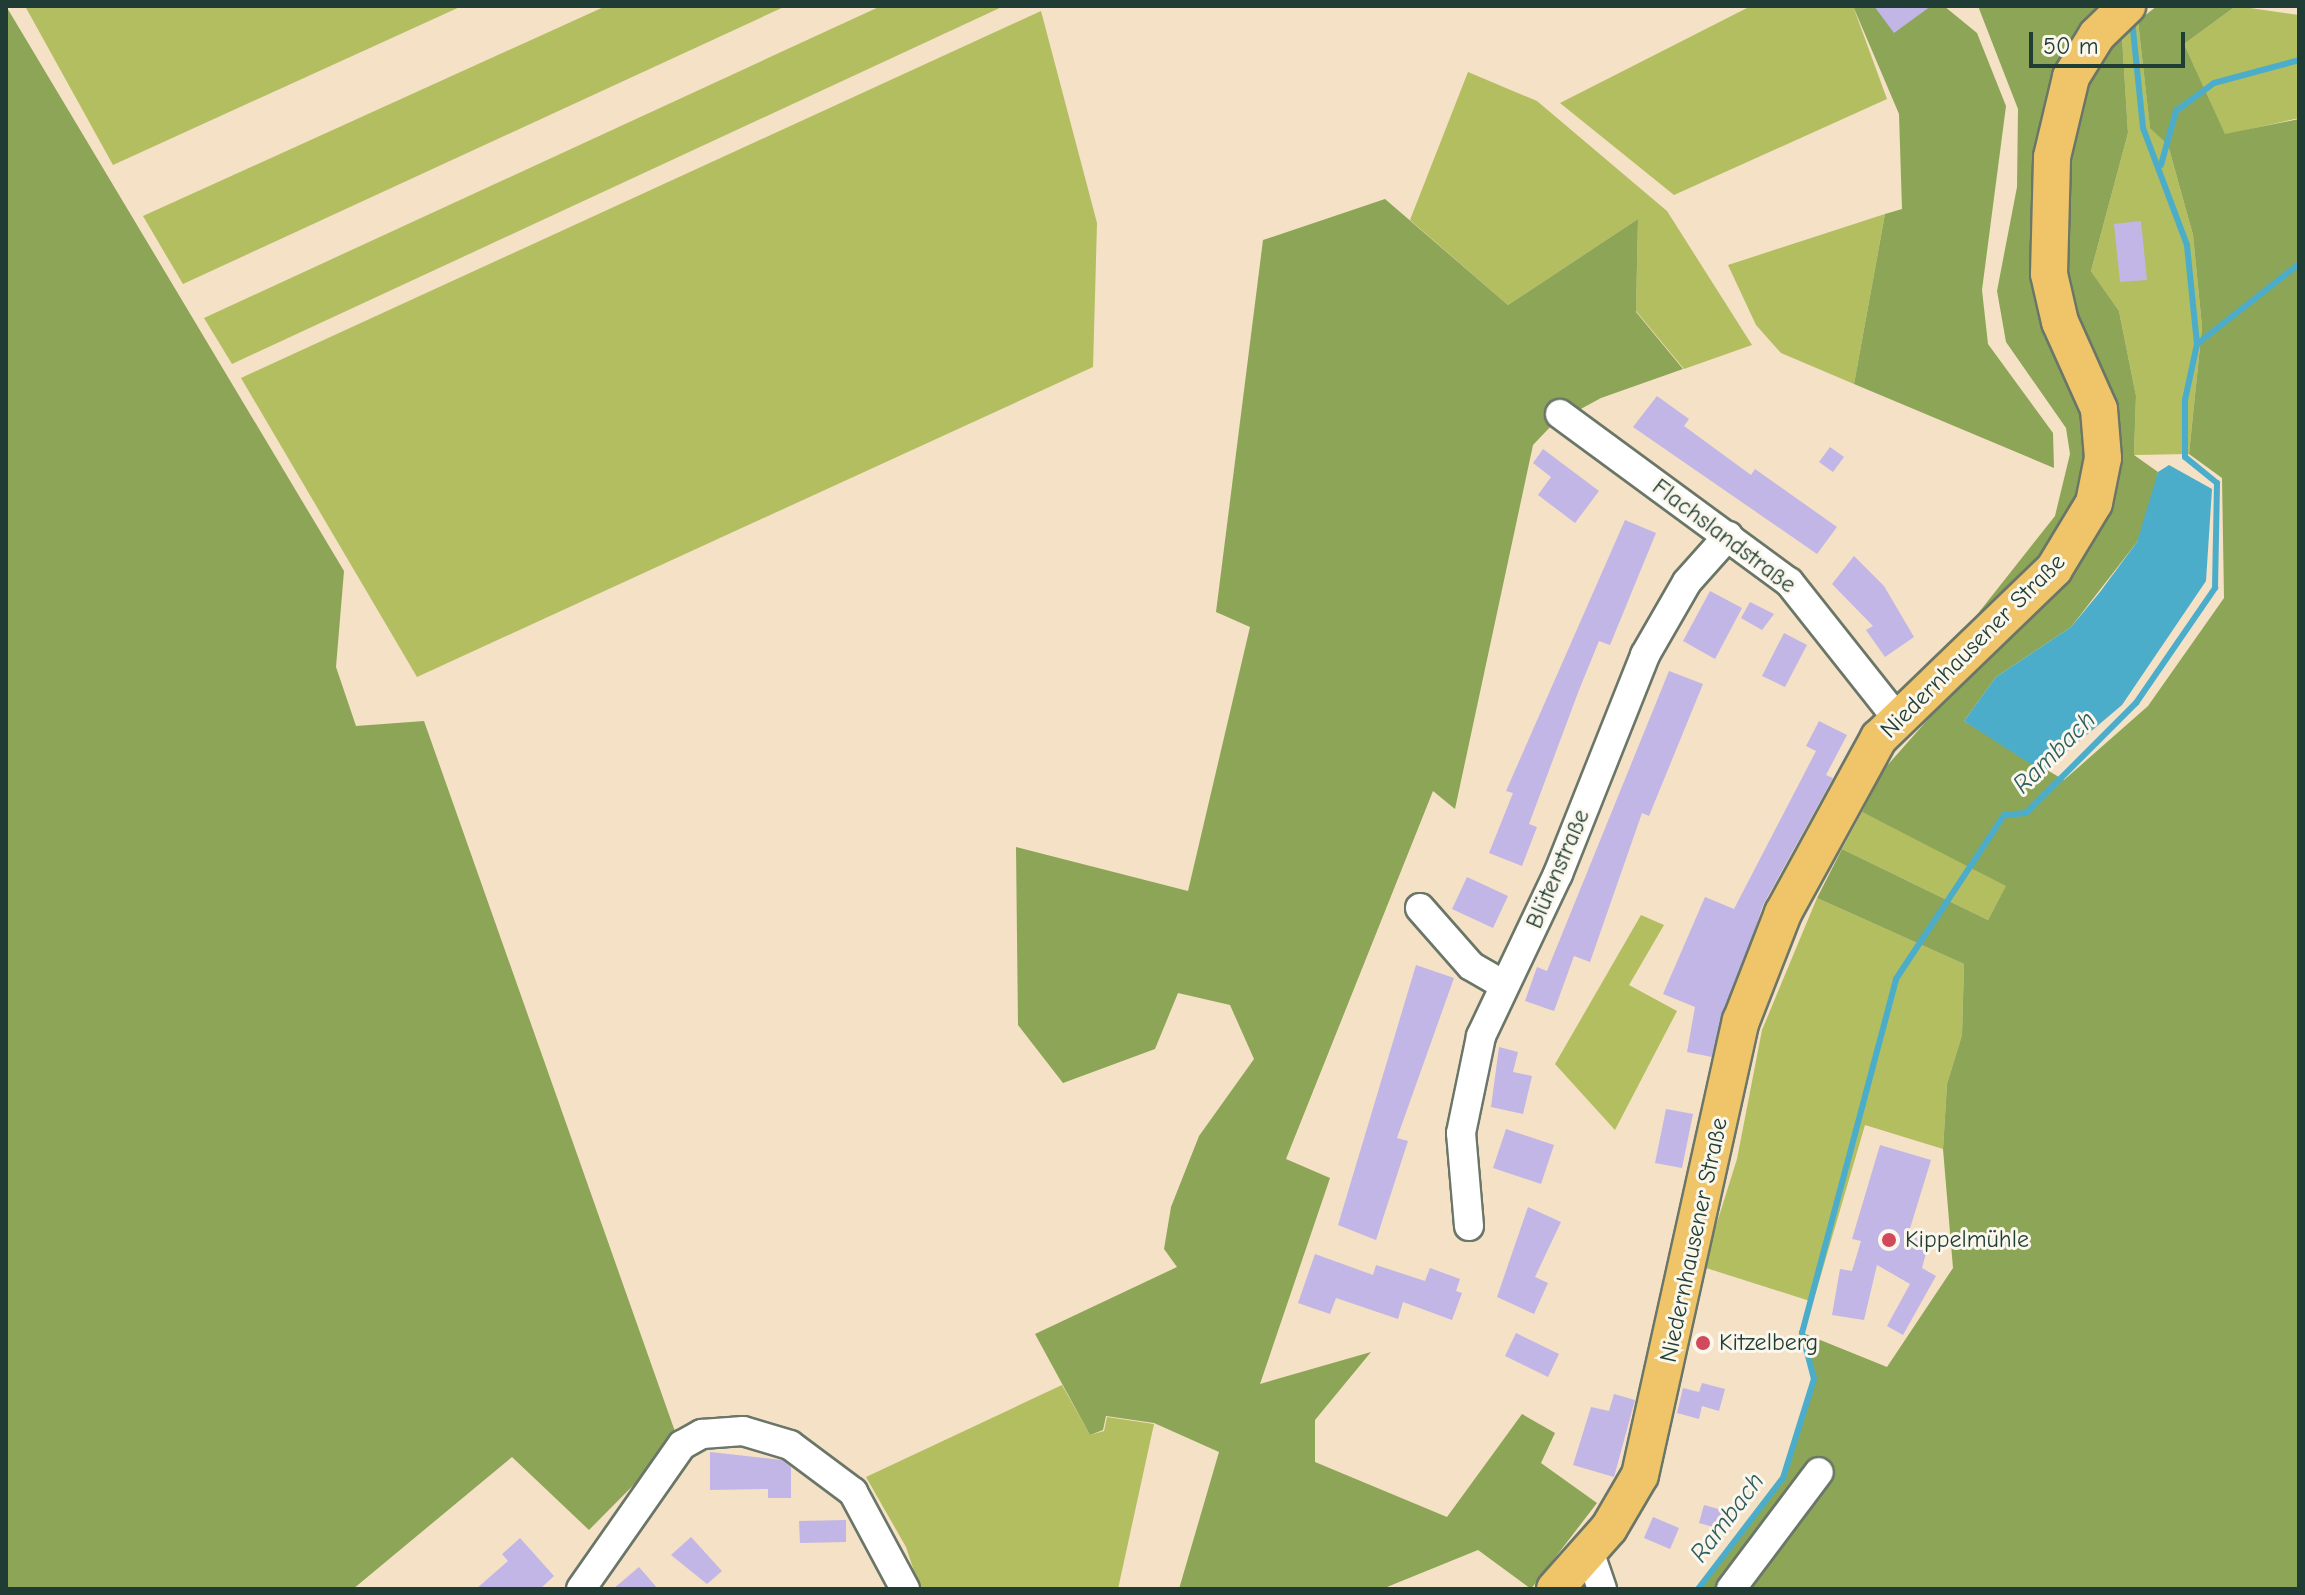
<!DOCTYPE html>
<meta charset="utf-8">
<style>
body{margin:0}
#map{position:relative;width:2305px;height:1595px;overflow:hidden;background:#f4e1c6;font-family:"Comic Neue",sans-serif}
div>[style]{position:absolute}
.green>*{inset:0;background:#b2be60}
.forest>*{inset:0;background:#8da556}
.water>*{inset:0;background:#4cadcb}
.stream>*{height:6px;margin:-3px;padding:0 3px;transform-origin:3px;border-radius:3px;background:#4cadcb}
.building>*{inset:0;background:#c1b6e6}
.roads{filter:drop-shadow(2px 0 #6a7667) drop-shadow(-2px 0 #6a7667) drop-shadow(0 2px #6a7667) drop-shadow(0 -2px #6a7667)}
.minor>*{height:28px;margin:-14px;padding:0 14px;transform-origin:14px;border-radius:14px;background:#fff}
.major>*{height:36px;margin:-18px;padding:0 18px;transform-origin:18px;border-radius:18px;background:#f0c469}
.dots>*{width:22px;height:22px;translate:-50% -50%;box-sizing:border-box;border:4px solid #fbf7ec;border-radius:50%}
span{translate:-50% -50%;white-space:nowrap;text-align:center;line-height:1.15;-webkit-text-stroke:6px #fbf7ec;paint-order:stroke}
.street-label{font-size:24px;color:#1f3d34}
.poi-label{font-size:24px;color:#1f3d34}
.left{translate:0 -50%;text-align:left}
.water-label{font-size:26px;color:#2c5f61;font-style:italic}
.frame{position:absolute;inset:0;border:8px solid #1f3d34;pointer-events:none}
.scale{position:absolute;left:2029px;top:32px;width:156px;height:36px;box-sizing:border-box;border:4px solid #1f3d34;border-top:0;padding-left:10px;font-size:24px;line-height:28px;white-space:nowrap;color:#1f3d34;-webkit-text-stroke:6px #fbf7ec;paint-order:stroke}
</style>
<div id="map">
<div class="green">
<i style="clip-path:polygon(25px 6px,462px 6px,113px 165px)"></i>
<i style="clip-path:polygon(606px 6px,786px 6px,183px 284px,143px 216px)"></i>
<i style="clip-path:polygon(881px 6px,1004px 6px,232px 364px,204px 318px)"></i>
<i style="clip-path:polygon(1751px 6px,1853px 6px,1887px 99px,1674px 195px,1560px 103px)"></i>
<i style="clip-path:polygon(2236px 6px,2299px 15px,2299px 118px,2225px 135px,2184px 44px)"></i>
<i style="clip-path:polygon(1041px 11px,1097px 223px,1093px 367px,417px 677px,241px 378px)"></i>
<i style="clip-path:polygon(2138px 21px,2150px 127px,2168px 145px,2193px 235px,2202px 327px,2189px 454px,2134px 455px,2136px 396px,2119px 311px,2091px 271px,2128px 133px,2122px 37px)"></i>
<i style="clip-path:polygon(1468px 72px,1537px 101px,1667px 211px,1752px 345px,1684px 369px,1636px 311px,1638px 219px,1508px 305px,1410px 220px)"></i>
<i style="clip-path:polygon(1885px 214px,1854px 384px,1781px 353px,1756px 325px,1728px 265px)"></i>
<i style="clip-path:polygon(1862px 812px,2007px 885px,1988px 920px,1842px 849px)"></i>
<i style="clip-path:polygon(1817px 898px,1964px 964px,1962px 1035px,1947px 1084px,1943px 1149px,1865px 1125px,1813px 1302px,1703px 1267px,1737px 1159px,1762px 1030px)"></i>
<i style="clip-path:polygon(1641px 915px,1664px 925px,1629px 985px,1677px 1011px,1615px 1130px,1555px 1064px)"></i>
<i style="clip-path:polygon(1062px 1385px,1090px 1435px,1104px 1431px,1107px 1417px,1154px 1424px,1118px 1589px,920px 1589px,906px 1547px,866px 1477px)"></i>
</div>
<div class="forest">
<i style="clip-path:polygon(6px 6px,344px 571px,336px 667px,356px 726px,424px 721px,678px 1440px,589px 1530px,512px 1457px,353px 1589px,6px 1589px)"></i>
<i style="clip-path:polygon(1853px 6px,1944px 6px,1977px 33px,2006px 106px,1982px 290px,1988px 344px,2053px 433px,2054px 468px,1854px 384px,1885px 214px,1902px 209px,1899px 114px)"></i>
<i style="clip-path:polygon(1978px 6px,2111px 6px,2042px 156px,2085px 411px,2086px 477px,2058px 543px,1961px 635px,2055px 516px,2070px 454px,2066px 428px,2006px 342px,1997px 291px,2017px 187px,2018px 109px)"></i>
<i style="clip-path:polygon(2157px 6px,2236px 6px,2184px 44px,2225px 134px,2299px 119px,2299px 1589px,1700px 1589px,1785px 1479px,1816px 1378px,1803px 1333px,1887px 1367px,1953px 1268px,1943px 1149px,1947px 1084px,1962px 1035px,1964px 964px,1817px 898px,1842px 849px,1988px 920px,2006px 886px,1862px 812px,1885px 768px,2095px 530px,2062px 244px,2077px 108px,2098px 61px,2122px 37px,2128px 133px,2091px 271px,2119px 311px,2136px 396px,2134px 455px,2158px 472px,2150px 510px,2137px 542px,2071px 627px,1996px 677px,1964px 721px,2064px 780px,2148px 706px,2224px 598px,2222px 478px,2189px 454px,2202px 327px,2193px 235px,2168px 145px,2150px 128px,2138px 21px)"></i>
<i style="clip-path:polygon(1385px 199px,1508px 305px,1638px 219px,1636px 312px,1683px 369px,1601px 398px,1553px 424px,1533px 445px,1455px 809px,1433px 791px,1286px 1159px,1330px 1178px,1260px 1384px,1371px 1352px,1315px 1420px,1315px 1462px,1447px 1517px,1522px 1414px,1555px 1433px,1541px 1463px,1597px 1503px,1531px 1589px,1478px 1550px,1382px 1589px,1179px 1589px,1219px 1452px,1154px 1423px,1106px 1416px,1103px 1430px,1090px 1435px,1035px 1334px,1177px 1267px,1164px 1249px,1171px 1207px,1199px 1136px,1254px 1059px,1230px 1005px,1178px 993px,1155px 1049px,1063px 1083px,1018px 1025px,1016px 847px,1188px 891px,1250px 627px,1216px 612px,1263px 240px)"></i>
</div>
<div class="water">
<i style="clip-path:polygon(2169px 465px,2212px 489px,2206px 581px,2122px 705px,2043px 772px,1964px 721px,1996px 677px,2071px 627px,2100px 592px,2137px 542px,2158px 472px)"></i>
</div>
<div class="stream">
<i style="left:2161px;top:165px;width:56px;rotate:-74.5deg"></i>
<i style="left:2176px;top:111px;width:47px;rotate:-36.4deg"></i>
<i style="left:2214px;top:83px;width:88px;rotate:-15.1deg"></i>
<i style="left:2197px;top:344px;width:130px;rotate:-38.1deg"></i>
<i style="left:1698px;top:1589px;width:140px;rotate:-52.6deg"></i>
<i style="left:1783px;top:1478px;width:104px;rotate:-72.6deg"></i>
<i style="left:1814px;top:1379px;width:48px;rotate:-104.6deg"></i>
<i style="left:1802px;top:1333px;width:366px;rotate:-75.1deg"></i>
<i style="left:1896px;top:979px;width:196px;rotate:-56.6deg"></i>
<i style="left:2004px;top:815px;width:22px;rotate:-5deg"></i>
<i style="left:2026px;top:813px;width:156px;rotate:-45deg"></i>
<i style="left:2136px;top:703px;width:140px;rotate:-55.5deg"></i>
<i style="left:2215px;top:588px;width:105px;rotate:-88.9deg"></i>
<i style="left:2217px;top:483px;width:41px;rotate:-140.9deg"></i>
<i style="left:2185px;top:457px;width:57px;rotate:-90deg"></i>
<i style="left:2185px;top:400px;width:57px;rotate:-77.9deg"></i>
<i style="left:2197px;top:344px;width:100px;rotate:-95.8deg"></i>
<i style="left:2187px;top:245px;width:125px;rotate:-110.6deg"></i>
<i style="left:2143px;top:128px;width:109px;rotate:-95.8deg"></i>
</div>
<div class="building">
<i style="clip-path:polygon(1874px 6px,1931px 6px,1894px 33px)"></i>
<i style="clip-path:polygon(2141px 221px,2147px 280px,2120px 282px,2114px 224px)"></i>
<i style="clip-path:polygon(1657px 396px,1689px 419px,1684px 426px,1751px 475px,1755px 469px,1837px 527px,1817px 554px,1633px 427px)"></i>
<i style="clip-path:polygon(1830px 447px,1844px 457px,1833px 472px,1819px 462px)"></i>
<i style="clip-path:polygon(1543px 449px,1599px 491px,1575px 523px,1538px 495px,1551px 477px,1533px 463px)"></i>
<i style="clip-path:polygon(1625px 520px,1656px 533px,1610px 645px,1599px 641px,1579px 690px,1529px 824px,1537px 827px,1522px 866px,1489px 853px,1513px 793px,1506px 791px)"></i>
<i style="clip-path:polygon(1854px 556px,1884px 586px,1914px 637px,1885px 657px,1866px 630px,1873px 626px,1832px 584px)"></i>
<i style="clip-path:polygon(1710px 591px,1742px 608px,1715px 659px,1683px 641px)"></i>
<i style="clip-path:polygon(1750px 602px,1774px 614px,1762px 630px,1741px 618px)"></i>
<i style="clip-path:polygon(1784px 633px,1807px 645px,1785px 687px,1762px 676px)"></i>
<i style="clip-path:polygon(1669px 671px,1703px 684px,1649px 816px,1642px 813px,1590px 962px,1574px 956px,1554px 1011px,1525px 1001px,1537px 967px,1547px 971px)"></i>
<i style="clip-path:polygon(1819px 721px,1847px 735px,1826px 775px,1833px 778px,1763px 905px,1712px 1057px,1687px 1052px,1695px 1007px,1663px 994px,1705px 897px,1734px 909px,1816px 751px,1806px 746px)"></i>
<i style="clip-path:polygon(1467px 877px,1508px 896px,1493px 928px,1452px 909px)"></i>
<i style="clip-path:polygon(1416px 965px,1454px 978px,1397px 1138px,1408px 1141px,1376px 1240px,1338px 1225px)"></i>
<i style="clip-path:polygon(1499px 1047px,1518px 1052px,1513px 1072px,1532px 1076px,1523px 1114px,1491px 1107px)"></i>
<i style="clip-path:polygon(1666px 1109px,1693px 1114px,1682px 1168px,1655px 1163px)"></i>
<i style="clip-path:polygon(1506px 1129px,1554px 1145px,1541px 1184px,1493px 1168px)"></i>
<i style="clip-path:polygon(1880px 1145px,1931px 1160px,1908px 1235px,1929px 1242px,1922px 1268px,1936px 1276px,1903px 1335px,1887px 1326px,1910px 1284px,1877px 1265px,1864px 1320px,1832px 1315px,1840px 1269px,1852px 1271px,1861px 1241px,1852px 1239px)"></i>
<i style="clip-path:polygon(1528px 1207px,1561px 1222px,1535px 1277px,1548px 1283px,1534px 1314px,1497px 1297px)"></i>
<i style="clip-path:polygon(1315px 1254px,1373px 1275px,1376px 1265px,1425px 1281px,1430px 1268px,1460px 1279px,1456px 1291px,1462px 1293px,1452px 1320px,1403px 1302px,1398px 1319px,1336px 1298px,1330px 1314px,1298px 1303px)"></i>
<i style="clip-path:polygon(1516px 1333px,1559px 1354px,1548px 1377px,1505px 1356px)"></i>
<i style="clip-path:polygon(1702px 1383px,1725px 1389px,1719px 1411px,1702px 1406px,1699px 1419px,1677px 1413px,1683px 1388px,1699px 1392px)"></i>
<i style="clip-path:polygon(1614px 1394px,1635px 1400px,1614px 1477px,1573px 1465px,1591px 1407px,1609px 1411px)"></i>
<i style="clip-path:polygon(710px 1452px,782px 1460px,791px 1467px,791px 1498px,768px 1498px,768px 1489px,710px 1490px)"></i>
<i style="clip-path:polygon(1704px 1505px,1722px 1510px,1717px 1528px,1699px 1523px)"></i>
<i style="clip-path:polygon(1653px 1517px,1679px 1528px,1670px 1549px,1644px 1538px)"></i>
<i style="clip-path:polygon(846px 1520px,846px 1542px,800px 1543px,799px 1521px)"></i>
<i style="clip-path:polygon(691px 1537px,722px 1571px,707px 1584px,671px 1555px)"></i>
<i style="clip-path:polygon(520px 1538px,554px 1576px,540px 1589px,476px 1589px,508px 1561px,502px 1554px)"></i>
<i style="clip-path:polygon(639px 1567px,658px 1589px,613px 1589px)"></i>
</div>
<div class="roads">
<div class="minor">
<i style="left:1560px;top:414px;width:284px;rotate:36.3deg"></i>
<i style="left:1789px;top:582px;width:172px;rotate:51.6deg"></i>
<i style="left:1420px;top:908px;width:77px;rotate:48.7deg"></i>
<i style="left:1471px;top:966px;width:38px;rotate:30deg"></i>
<i style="left:1469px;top:1226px;width:93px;rotate:-94.9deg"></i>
<i style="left:1461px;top:1133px;width:99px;rotate:-78.3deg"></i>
<i style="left:1481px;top:1036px;width:179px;rotate:-64.6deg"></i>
<i style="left:1558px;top:874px;width:236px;rotate:-68.3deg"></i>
<i style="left:1645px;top:655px;width:84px;rotate:-60.1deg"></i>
<i style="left:1687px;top:582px;width:62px;rotate:-48.3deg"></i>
<i style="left:1589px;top:1551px;width:40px;rotate:71.1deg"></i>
<i style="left:581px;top:1589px;width:176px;rotate:-55deg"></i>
<i style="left:682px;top:1445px;width:23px;rotate:-29deg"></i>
<i style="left:702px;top:1434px;width:41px;rotate:-4.2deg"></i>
<i style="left:743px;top:1431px;width:49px;rotate:16.6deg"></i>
<i style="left:790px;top:1445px;width:79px;rotate:36.7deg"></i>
<i style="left:853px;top:1492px;width:110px;rotate:61.8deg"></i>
<i style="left:1731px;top:1589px;width:146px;rotate:-53.1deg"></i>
</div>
<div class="major">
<i style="left:1555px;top:1589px;width:81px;rotate:-48.5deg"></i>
<i style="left:1609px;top:1528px;width:61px;rotate:-59.7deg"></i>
<i style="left:1640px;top:1475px;width:465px;rotate:-77.5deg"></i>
<i style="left:1741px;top:1021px;width:116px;rotate:-68.7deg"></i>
<i style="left:1783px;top:913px;width:200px;rotate:-61.3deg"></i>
<i style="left:1879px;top:738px;width:243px;rotate:-44deg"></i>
<i style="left:2054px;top:569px;width:77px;rotate:-58.8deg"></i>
<i style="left:2094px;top:503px;width:46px;rotate:-78.7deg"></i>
<i style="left:2103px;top:458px;width:49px;rotate:-94.7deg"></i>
<i style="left:2099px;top:409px;width:95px;rotate:-114.1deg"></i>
<i style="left:2060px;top:322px;width:49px;rotate:-102.9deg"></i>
<i style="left:2049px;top:274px;width:117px;rotate:-88.5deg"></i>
<i style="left:2052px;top:157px;width:82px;rotate:-76.6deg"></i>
<i style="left:2071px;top:77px;width:49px;rotate:-58.2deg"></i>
<i style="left:2097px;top:35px;width:42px;rotate:-44deg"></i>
</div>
</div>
<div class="dots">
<i style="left:1889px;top:1240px;background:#d1495b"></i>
<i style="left:1703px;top:1343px;background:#d1495b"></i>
</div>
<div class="street-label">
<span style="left:1724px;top:536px;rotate:37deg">Flachslandstraße</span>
<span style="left:1973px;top:646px;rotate:-45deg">Niedernhausener Straße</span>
<span style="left:1558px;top:869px;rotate:-67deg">Blütenstraße</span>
<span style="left:1694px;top:1240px;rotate:-78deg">Niedernhausener Straße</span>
</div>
<div class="poi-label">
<span class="left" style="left:1905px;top:1240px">Kippelmühle</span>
<span class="left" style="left:1719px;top:1343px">Kitzelberg</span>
</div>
<div class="water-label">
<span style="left:2055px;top:753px;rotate:-45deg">Rambach</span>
<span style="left:1728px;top:1518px;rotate:-53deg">Rambach</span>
</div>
<div class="frame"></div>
<div class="scale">50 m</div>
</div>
